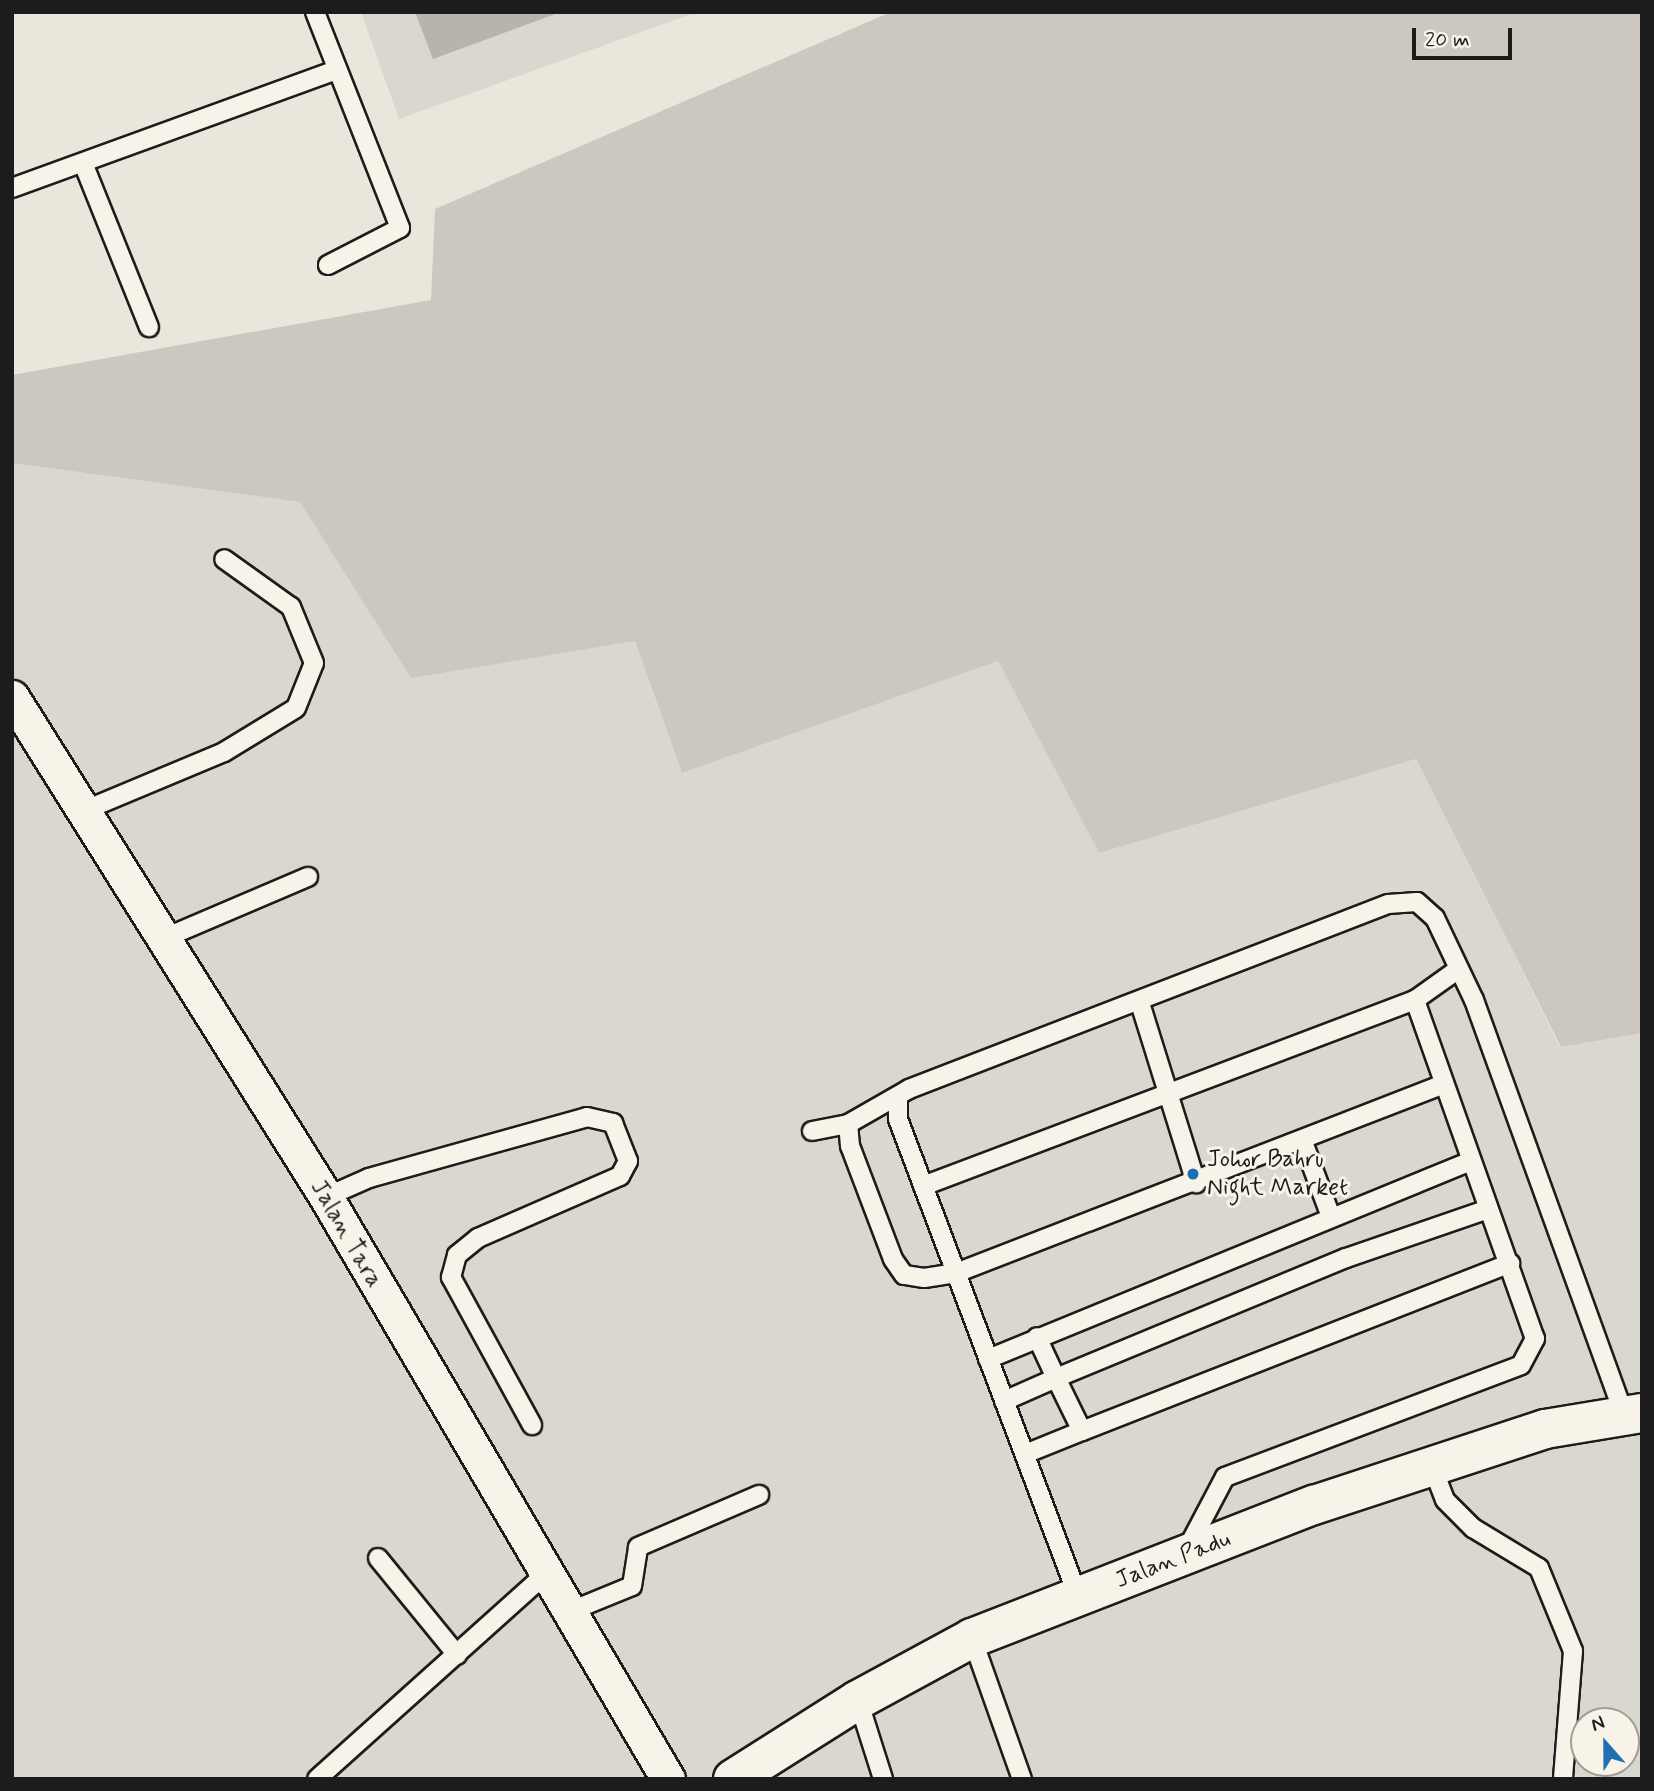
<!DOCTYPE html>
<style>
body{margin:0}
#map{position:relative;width:1654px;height:1791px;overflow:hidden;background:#eae6dc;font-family:Mynerve,sans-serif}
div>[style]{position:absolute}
.built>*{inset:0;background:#dad7ce}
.green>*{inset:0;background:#ccc8c0}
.building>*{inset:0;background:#b6b4ac}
.roads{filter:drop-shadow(2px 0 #1c1c1c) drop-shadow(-2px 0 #1c1c1c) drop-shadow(0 2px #1c1c1c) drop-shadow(0 -2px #1c1c1c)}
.service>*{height:18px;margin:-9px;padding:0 9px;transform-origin:9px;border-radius:9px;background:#f7f3e8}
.minor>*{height:33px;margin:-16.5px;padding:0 16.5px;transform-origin:16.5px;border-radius:16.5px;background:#f7f3e8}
.tertiary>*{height:38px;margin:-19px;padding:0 19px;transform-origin:19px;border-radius:19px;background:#f7f3e8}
.dots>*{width:19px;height:19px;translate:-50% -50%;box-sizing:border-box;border:4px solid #f7f3e8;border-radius:50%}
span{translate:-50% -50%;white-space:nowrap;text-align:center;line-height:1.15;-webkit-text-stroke:6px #f7f3e8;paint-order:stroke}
.poi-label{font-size:24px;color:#1c1c1c}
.left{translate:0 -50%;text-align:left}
.street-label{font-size:24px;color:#1c1c1c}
.frame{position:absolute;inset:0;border:14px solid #1c1c1c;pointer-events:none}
.north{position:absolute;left:1570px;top:1707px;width:70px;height:70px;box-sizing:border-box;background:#f7f3e8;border:2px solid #9f9d96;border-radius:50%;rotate:339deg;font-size:19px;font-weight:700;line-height:28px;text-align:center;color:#1c1c1c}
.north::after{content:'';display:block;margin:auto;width:24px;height:32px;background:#1f6fb2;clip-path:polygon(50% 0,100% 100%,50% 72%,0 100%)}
.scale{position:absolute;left:1412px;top:28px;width:100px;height:32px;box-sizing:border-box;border:4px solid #1c1c1c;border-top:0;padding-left:9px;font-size:21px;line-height:24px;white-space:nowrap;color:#1c1c1c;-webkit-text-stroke:5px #f7f3e8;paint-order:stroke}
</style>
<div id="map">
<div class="built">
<i style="clip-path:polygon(361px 12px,697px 12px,399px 119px)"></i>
<i style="clip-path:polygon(evenodd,12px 463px,300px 502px,411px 677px,635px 641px,682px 773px,998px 661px,1099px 853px,1416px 759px,1560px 1047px,1642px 1033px,1642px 1779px,12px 1779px,12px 463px,1584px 1721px,1626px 1721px,1626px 1763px,1584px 1763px,1584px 1721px)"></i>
</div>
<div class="green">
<i style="clip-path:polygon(891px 12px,1642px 12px,1642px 1033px,1561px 1047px,1416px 759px,1099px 853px,998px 661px,682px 773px,635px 641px,411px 678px,300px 502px,12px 463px,12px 375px,431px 300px,435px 209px)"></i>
</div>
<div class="building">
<i style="clip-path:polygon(415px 12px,558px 12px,558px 13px,433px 59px)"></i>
</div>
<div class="roads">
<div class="service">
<i style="left:315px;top:12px;width:232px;rotate:68.5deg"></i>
<i style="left:400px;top:228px;width:81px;rotate:152.8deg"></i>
<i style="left:83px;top:163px;width:177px;rotate:68.1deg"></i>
<i style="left:12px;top:188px;width:345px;rotate:-20deg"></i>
<i style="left:83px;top:811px;width:153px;rotate:-22.7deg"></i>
<i style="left:224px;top:752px;width:84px;rotate:-31.4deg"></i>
<i style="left:296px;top:708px;width:48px;rotate:-68.2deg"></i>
<i style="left:314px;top:663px;width:61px;rotate:-112.3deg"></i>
<i style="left:291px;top:607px;width:82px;rotate:-144.4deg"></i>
<i style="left:160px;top:940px;width:161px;rotate:-23.1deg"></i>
<i style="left:1140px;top:1003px;width:189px;rotate:72.7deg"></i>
<i style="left:1444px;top:1084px;width:523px;rotate:158.83deg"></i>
<i style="left:956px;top:1273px;width:32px;rotate:171deg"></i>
<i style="left:924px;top:1278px;width:20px;rotate:-171deg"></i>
<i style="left:904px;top:1275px;width:19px;rotate:-125deg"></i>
<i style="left:893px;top:1259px;width:121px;rotate:-110.8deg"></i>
<i style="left:850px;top:1146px;width:22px;rotate:-95deg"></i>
<i style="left:848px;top:1124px;width:70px;rotate:-29.8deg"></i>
<i style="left:909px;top:1089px;width:513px;rotate:-21.12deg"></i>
<i style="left:1388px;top:904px;width:29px;rotate:-4deg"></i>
<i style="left:1417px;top:902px;width:24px;rotate:42deg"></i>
<i style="left:1435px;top:918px;width:91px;rotate:64.6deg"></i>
<i style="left:1474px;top:1000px;width:437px;rotate:70.1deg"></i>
<i style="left:898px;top:1100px;width:19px;rotate:90deg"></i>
<i style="left:898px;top:1119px;width:510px;rotate:69.33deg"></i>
<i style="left:812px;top:1131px;width:37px;rotate:-11deg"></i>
<i style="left:1303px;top:1142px;width:80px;rotate:69.5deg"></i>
<i style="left:923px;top:1186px;width:526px;rotate:-20.71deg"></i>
<i style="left:326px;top:1197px;width:47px;rotate:-23.8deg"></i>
<i style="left:369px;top:1178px;width:226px;rotate:-15.6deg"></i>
<i style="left:587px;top:1117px;width:27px;rotate:13deg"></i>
<i style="left:613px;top:1123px;width:41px;rotate:68.5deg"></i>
<i style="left:628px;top:1161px;width:17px;rotate:118deg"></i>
<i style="left:620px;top:1176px;width:155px;rotate:156.4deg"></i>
<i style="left:478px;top:1238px;width:27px;rotate:141deg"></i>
<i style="left:457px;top:1255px;width:23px;rotate:105deg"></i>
<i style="left:451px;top:1277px;width:169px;rotate:61.3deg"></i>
<i style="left:988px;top:1359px;width:522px;rotate:-22.29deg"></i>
<i style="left:1004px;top:1401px;width:57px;rotate:-23.9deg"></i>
<i style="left:1056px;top:1378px;width:45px;rotate:-114.9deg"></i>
<i style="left:1082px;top:1431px;width:460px;rotate:-21.4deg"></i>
<i style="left:1025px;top:1454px;width:61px;rotate:-22deg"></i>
<i style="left:1082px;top:1431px;width:59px;rotate:-116.1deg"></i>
<i style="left:1056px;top:1378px;width:314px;rotate:-22.5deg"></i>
<i style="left:1346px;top:1258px;width:150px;rotate:-19deg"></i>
<i style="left:1432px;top:1466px;width:36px;rotate:69deg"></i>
<i style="left:1445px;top:1500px;width:40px;rotate:45deg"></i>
<i style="left:1473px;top:1528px;width:77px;rotate:31.2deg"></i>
<i style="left:1539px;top:1568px;width:90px;rotate:67.7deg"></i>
<i style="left:1573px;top:1651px;width:128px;rotate:94.5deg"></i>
<i style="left:1187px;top:1549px;width:81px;rotate:-62.2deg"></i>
<i style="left:1225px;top:1477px;width:316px;rotate:-20.7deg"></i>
<i style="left:1521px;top:1365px;width:30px;rotate:-62deg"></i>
<i style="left:1535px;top:1339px;width:360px;rotate:-109.5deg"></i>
<i style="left:1415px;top:1000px;width:52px;rotate:-35.5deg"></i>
<i style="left:378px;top:1558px;width:125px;rotate:50.8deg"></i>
<i style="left:566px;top:1613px;width:71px;rotate:-22.2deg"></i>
<i style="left:632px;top:1586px;width:39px;rotate:-81deg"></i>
<i style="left:638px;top:1547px;width:132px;rotate:-23.3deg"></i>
<i style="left:972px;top:1638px;width:150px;rotate:70.5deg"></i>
<i style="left:858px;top:1700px;width:83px;rotate:72.4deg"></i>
<i style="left:317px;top:1779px;width:304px;rotate:-41.9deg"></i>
</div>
<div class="minor">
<i style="left:12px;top:697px;width:590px;rotate:57.87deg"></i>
<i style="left:326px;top:1197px;width:675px;rotate:59.56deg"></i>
</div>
<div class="tertiary">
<i style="left:733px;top:1779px;width:148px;rotate:-32.3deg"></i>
<i style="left:858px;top:1700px;width:130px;rotate:-28.5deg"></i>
<i style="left:972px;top:1638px;width:367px;rotate:-21.3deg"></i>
<i style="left:1314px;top:1505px;width:243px;rotate:-18.2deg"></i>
<i style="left:1545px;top:1429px;width:98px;rotate:-9.4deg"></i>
</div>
</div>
<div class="dots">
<i style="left:1193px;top:1174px;background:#1f6fb2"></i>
</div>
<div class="poi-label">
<span class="left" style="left:1207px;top:1174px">Johor Bahru<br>Night Market</span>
</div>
<div class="street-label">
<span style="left:346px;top:1234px;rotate:60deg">Jalan Tara</span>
<span style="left:1173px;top:1560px;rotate:-21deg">Jalan Padu</span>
</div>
<div class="frame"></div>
<div class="north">N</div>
<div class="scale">20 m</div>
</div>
